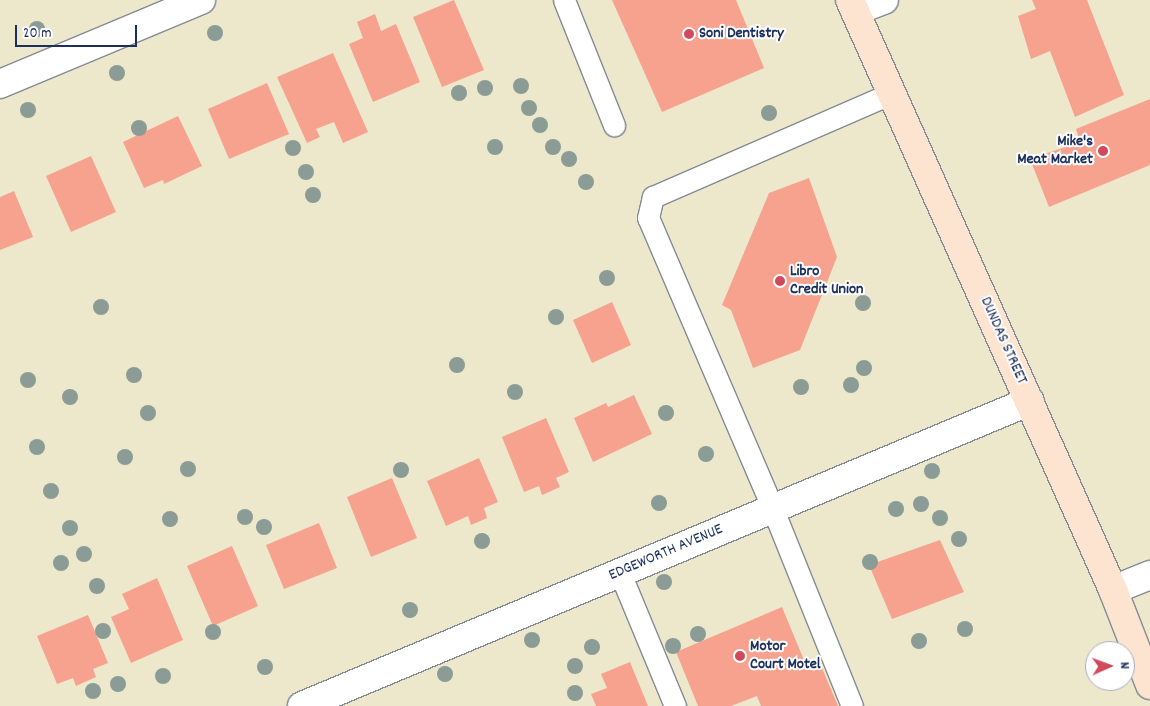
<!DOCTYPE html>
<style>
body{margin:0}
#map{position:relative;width:1150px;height:706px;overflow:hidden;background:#ede7cb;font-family:Dekko,sans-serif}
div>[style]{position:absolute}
.building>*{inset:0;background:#f6a28f}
.roads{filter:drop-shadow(1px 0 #848b94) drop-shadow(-1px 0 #848b94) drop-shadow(0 1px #848b94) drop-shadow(0 -1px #848b94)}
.service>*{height:21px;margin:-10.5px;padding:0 10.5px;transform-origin:10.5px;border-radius:10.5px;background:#fff}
.minor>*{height:28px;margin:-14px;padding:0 14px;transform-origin:14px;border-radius:14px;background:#fff}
.secondary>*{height:28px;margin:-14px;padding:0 14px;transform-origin:14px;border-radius:14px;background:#fde4d0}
.trees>*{width:16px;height:16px;margin:-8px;border-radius:50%;background:#8b9b95}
.dots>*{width:14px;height:14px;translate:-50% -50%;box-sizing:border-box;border:2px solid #fff;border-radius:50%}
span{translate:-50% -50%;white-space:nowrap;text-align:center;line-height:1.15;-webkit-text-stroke:4px #fff;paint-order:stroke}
.poi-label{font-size:16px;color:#1b2f5e;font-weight:700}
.left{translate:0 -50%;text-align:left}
.right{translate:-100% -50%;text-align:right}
.street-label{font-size:16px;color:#1b2f5e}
.north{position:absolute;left:1085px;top:641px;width:50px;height:50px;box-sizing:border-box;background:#fff;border:1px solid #a4acbf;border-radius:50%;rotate:88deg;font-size:14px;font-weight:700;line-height:20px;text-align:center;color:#1b2f5e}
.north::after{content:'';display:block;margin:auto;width:18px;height:22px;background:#d1495b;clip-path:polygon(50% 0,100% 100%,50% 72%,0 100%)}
.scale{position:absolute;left:15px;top:25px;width:122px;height:22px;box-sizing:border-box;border:2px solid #1b2f5e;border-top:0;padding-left:6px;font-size:15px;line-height:18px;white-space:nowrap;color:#1b2f5e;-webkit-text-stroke:4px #fff;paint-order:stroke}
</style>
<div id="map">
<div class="building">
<i style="clip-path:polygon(454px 0,484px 70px,442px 87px,413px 17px)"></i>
<i style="clip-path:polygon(612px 0,736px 0,764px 68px,662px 112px)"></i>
<i style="clip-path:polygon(1032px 0,1087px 0,1124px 95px,1075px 117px,1050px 51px,1031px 59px,1018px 16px,1036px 9px)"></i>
<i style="clip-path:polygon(375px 14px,381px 31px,396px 24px,420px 82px,373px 102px,349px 44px,363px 38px,357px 22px)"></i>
<i style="clip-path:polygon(333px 53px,368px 132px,343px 143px,334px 122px,316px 129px,320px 137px,307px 143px,277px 77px)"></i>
<i style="clip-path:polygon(267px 83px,289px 134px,229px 159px,208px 109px)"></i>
<i style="clip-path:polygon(1150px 99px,1150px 165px,1049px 207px,1030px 159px,1080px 142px,1076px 129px)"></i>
<i style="clip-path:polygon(178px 116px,202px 166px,164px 184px,163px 180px,144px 188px,123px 142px)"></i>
<i style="clip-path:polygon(91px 156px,116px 212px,71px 232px,46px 176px)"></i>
<i style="clip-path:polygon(809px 178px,837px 257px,800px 350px,753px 368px,731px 310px,722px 305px,769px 193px)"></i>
<i style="clip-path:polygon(14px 191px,33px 237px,0 250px,0 197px)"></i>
<i style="clip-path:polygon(612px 302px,631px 345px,592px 363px,573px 320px)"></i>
<i style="clip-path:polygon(634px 395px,652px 434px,593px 462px,574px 418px,606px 403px,608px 407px)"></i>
<i style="clip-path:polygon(546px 418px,569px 472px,556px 478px,560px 487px,542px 495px,539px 486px,524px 492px,502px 437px)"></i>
<i style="clip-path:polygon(479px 458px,498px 502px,484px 508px,487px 518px,471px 525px,468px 516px,446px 526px,427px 481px)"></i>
<i style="clip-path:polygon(392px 478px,417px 538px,371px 557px,347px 497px)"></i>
<i style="clip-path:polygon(319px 523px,337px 568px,284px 589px,266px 545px)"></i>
<i style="clip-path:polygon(940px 540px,964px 592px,892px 619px,869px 565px)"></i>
<i style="clip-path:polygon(232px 546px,258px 606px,213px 626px,187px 566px)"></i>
<i style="clip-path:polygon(157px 578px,183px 640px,131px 663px,111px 617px,129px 609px,122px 594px)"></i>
<i style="clip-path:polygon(782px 607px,806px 665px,819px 661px,838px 706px,761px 706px,757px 696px,731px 706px,698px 706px,676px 652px)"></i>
<i style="clip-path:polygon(88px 615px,108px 663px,93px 669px,96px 677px,76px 686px,73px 678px,57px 684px,37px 636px)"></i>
<i style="clip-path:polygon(630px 662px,648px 706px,596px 706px,591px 694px,607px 688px,601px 674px)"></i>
</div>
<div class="roads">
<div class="service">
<i style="left:564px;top:0;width:135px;rotate:68.2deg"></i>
<i style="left:620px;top:573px;width:144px;rotate:67.5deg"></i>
<i style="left:852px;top:706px;width:212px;rotate:-111.9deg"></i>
<i style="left:773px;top:509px;width:317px;rotate:-113.2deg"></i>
<i style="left:648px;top:218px;width:22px;rotate:-77deg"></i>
<i style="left:653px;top:197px;width:261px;rotate:-23.5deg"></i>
</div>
<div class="minor">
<i style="left:855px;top:11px;width:31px;rotate:-21deg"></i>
<i style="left:0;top:84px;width:218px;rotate:-22.7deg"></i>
<i style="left:1113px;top:590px;width:40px;rotate:-22deg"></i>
<i style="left:302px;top:706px;width:789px;rotate:-22.73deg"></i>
</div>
<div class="secondary">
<i style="left:850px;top:0;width:646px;rotate:65.97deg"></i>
<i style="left:1113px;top:590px;width:102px;rotate:68.7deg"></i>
</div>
</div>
<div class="trees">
<i style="left:37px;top:29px"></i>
<i style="left:215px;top:33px"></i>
<i style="left:117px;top:73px"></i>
<i style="left:521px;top:86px"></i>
<i style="left:485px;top:88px"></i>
<i style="left:459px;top:93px"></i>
<i style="left:529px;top:108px"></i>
<i style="left:28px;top:110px"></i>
<i style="left:769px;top:113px"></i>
<i style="left:540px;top:125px"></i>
<i style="left:139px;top:128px"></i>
<i style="left:495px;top:147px"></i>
<i style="left:553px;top:147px"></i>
<i style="left:293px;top:148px"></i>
<i style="left:569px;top:159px"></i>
<i style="left:306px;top:172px"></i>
<i style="left:586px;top:182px"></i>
<i style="left:313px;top:195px"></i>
<i style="left:607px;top:278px"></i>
<i style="left:863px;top:303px"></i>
<i style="left:101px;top:307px"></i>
<i style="left:556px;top:317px"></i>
<i style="left:457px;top:365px"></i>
<i style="left:864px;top:368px"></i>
<i style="left:134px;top:375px"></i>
<i style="left:28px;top:380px"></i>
<i style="left:851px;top:385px"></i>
<i style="left:801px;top:387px"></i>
<i style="left:515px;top:392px"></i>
<i style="left:70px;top:397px"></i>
<i style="left:148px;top:413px"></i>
<i style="left:666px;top:413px"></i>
<i style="left:37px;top:447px"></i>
<i style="left:706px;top:454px"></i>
<i style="left:125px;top:457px"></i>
<i style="left:188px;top:469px"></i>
<i style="left:401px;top:470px"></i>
<i style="left:932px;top:471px"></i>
<i style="left:51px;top:491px"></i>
<i style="left:659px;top:503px"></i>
<i style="left:921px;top:504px"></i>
<i style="left:896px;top:509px"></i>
<i style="left:245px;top:517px"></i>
<i style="left:940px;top:518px"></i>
<i style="left:170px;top:519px"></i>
<i style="left:264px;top:527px"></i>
<i style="left:70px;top:528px"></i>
<i style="left:959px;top:539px"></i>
<i style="left:482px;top:541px"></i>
<i style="left:84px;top:554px"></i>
<i style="left:870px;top:562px"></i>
<i style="left:61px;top:563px"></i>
<i style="left:664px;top:582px"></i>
<i style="left:97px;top:586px"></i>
<i style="left:410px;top:610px"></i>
<i style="left:965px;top:629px"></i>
<i style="left:103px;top:631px"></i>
<i style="left:213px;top:632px"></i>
<i style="left:698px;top:634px"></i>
<i style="left:532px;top:640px"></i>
<i style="left:919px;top:641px"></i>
<i style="left:673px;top:646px"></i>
<i style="left:592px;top:647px"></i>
<i style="left:575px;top:666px"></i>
<i style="left:265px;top:667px"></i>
<i style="left:445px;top:674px"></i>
<i style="left:163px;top:676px"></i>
<i style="left:118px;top:684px"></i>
<i style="left:93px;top:691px"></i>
<i style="left:575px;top:693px"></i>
</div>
<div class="dots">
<i style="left:689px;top:34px;background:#d1495b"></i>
<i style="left:1103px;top:151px;background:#d1495b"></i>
<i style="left:780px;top:281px;background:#d1495b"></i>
<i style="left:740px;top:656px;background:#d1495b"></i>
</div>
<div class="poi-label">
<span class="left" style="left:699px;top:34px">Soni Dentistry</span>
<span class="right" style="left:1093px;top:151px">Mike's<br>Meat Market</span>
<span class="left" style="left:790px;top:281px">Libro<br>Credit Union</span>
<span class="left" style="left:750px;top:656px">Motor<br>Court Motel</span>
</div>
<div class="street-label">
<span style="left:1003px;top:341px;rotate:66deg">DUNDAS STREET</span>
<span style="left:666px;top:553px;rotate:-23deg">EDGEWORTH AVENUE</span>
</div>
<div class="north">N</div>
<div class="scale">20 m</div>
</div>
